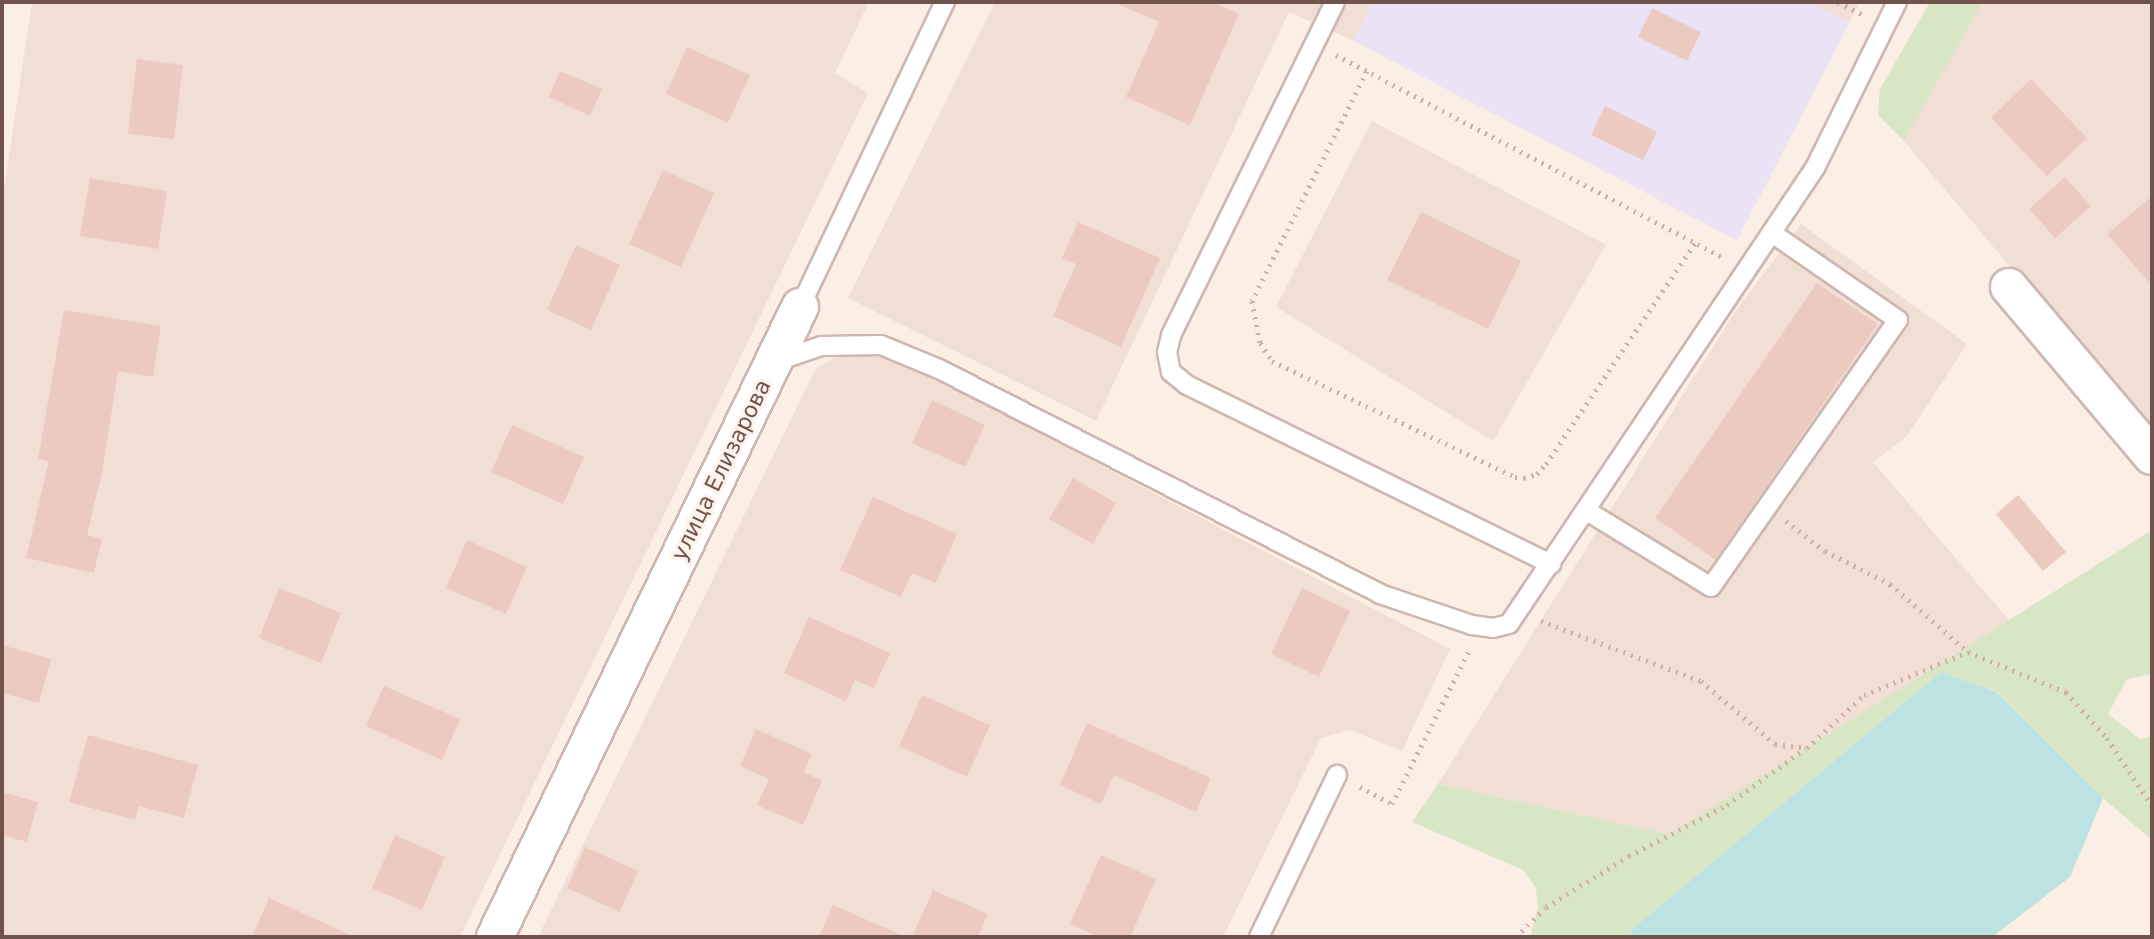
<!DOCTYPE html>
<meta charset="utf-8">
<style>
body{margin:0}
#map{position:relative;width:2154px;height:939px;overflow:hidden;background:#faeee5;font-family:"DejaVu Sans",sans-serif}
div>[style]{position:absolute}
.residential>*{inset:0;background:#f1dfd5}
.education>*{inset:0;background:#ebe2f6}
.green>*{inset:0;background:#d8e6c5}
.water>*{inset:0;background:#bce2e1}
.building>*{inset:0;background:#edcac0}
.path>*{height:5px;margin-top:-2.5px;transform-origin:0;background:repeating-linear-gradient(90deg,#d2ada3 0 2px,transparent 0 8px)}
.roads{filter:drop-shadow(2px 0 #cdb7b0) drop-shadow(-2px 0 #cdb7b0) drop-shadow(0 2px #cdb7b0) drop-shadow(0 -2px #cdb7b0)}
.service>*{height:18px;margin:-9px;padding:0 9px;transform-origin:9px;border-radius:9px;background:#fff}
.minor>*{height:36px;margin:-18px;padding:0 18px;transform-origin:18px;border-radius:18px;background:#fff}
span{translate:-50% -50%;white-space:nowrap;text-align:center;line-height:1.15;-webkit-text-stroke:6px #fdf3eb;paint-order:stroke}
.street-label{font-size:22px;color:#71534d}
.frame{position:absolute;inset:0;border:4px solid #71534d;pointer-events:none}
</style>
<div id="map">
<div class="residential">
<i style="clip-path:polygon(32px 2px,869px 2px,835px 73px,868px 93px,460px 937px,2px 937px,2px 202px)"></i>
<i style="clip-path:polygon(995px 2px,1860px 2px,1737px 240px,1354px 41px,1289px 12px,1096px 421px,848px 298px)"></i>
<i style="clip-path:polygon(1983px 2px,2152px 2px,2152px 435px,1904px 141px)"></i>
<i style="clip-path:polygon(1372px 121px,1606px 245px,1493px 441px,1276px 307px)"></i>
<i style="clip-path:polygon(1801px 224px,1967px 344px,1907px 436px,1873px 462px,2009px 620px,1669px 834px,1438px 784px,1735px 312px)"></i>
<i style="clip-path:polygon(876px 354px,903px 361px,1450px 649px,1402px 751px,1350px 730px,1321px 738px,1223px 937px,538px 937px,816px 368px,840px 355px)"></i>
</div>
<div class="education">
<i style="clip-path:polygon(1373px 2px,1808px 2px,1850px 22px,1737px 240px,1354px 41px)"></i>
</div>
<div class="green">
<i style="clip-path:polygon(1930px 2px,1983px 2px,1904px 141px,1878px 115px,1880px 89px)"></i>
<i style="clip-path:polygon(2152px 530px,2152px 674px,2127px 679px,2108px 714px,2140px 739px,2152px 736px,2152px 840px,2103px 798px,1998px 692px,1941px 672px,1630px 931px,1632px 937px,1530px 937px,1538px 908px,1536px 888px,1523px 870px,1412px 822px,1438px 784px,1669px 834px)"></i>
</div>
<div class="water">
<i style="clip-path:polygon(1941px 672px,1997px 692px,2103px 798px,2070px 877px,1992px 937px,1632px 937px,1630px 931px)"></i>
</div>
<div class="building">
<i style="clip-path:polygon(1113px 2px,1211px 2px,1239px 14px,1190px 125px,1126px 97px,1159px 22px)"></i>
<i style="clip-path:polygon(1652px 8px,1701px 32px,1687px 61px,1638px 37px)"></i>
<i style="clip-path:polygon(687px 47px,750px 75px,728px 123px,666px 94px)"></i>
<i style="clip-path:polygon(137px 59px,183px 65px,174px 139px,128px 134px)"></i>
<i style="clip-path:polygon(560px 71px,602px 89px,590px 116px,549px 97px)"></i>
<i style="clip-path:polygon(2031px 79px,2087px 138px,2047px 176px,1991px 118px)"></i>
<i style="clip-path:polygon(1605px 106px,1657px 132px,1643px 160px,1591px 135px)"></i>
<i style="clip-path:polygon(663px 170px,714px 193px,681px 267px,629px 244px)"></i>
<i style="clip-path:polygon(2065px 177px,2091px 206px,2055px 238px,2029px 209px)"></i>
<i style="clip-path:polygon(90px 178px,167px 191px,158px 249px,80px 236px)"></i>
<i style="clip-path:polygon(2152px 196px,2152px 286px,2107px 234px)"></i>
<i style="clip-path:polygon(1421px 212px,1521px 261px,1488px 329px,1387px 280px)"></i>
<i style="clip-path:polygon(1078px 222px,1160px 258px,1121px 347px,1053px 316px,1076px 264px,1062px 258px)"></i>
<i style="clip-path:polygon(576px 245px,620px 265px,591px 330px,547px 310px)"></i>
<i style="clip-path:polygon(1817px 283px,1878px 324px,1716px 560px,1655px 518px)"></i>
<i style="clip-path:polygon(64px 310px,161px 326px,153px 377px,118px 371px,102px 473px,87px 535px,102px 539px,94px 573px,26px 558px,49px 461px,38px 459px)"></i>
<i style="clip-path:polygon(932px 400px,985px 425px,965px 467px,912px 443px)"></i>
<i style="clip-path:polygon(512px 425px,584px 457px,563px 504px,491px 472px)"></i>
<i style="clip-path:polygon(1073px 478px,1116px 503px,1093px 544px,1049px 519px)"></i>
<i style="clip-path:polygon(2018px 495px,2066px 552px,2043px 571px,1996px 514px)"></i>
<i style="clip-path:polygon(873px 497px,957px 534px,936px 583px,912px 573px,901px 597px,840px 570px)"></i>
<i style="clip-path:polygon(467px 540px,527px 567px,506px 614px,446px 588px)"></i>
<i style="clip-path:polygon(279px 588px,341px 613px,321px 663px,259px 638px)"></i>
<i style="clip-path:polygon(1302px 588px,1350px 611px,1319px 677px,1271px 654px)"></i>
<i style="clip-path:polygon(809px 617px,890px 653px,874px 688px,855px 680px,846px 701px,784px 673px)"></i>
<i style="clip-path:polygon(2px 645px,51px 659px,39px 703px,2px 693px)"></i>
<i style="clip-path:polygon(384px 686px,460px 719px,442px 760px,366px 726px)"></i>
<i style="clip-path:polygon(922px 695px,990px 725px,967px 777px,899px 746px)"></i>
<i style="clip-path:polygon(1087px 723px,1211px 778px,1196px 812px,1114px 775px,1101px 804px,1060px 785px)"></i>
<i style="clip-path:polygon(756px 729px,812px 754px,804px 772px,822px 781px,803px 825px,757px 805px,769px 779px,740px 766px)"></i>
<i style="clip-path:polygon(88px 735px,198px 765px,184px 818px,139px 806px,135px 820px,69px 802px)"></i>
<i style="clip-path:polygon(2px 792px,38px 802px,27px 842px,2px 835px)"></i>
<i style="clip-path:polygon(395px 835px,445px 857px,422px 910px,372px 888px)"></i>
<i style="clip-path:polygon(585px 847px,638px 871px,620px 912px,567px 888px)"></i>
<i style="clip-path:polygon(1101px 855px,1156px 879px,1130px 937px,1100px 937px,1070px 924px)"></i>
<i style="clip-path:polygon(933px 890px,988px 914px,978px 937px,912px 937px)"></i>
<i style="clip-path:polygon(269px 898px,355px 937px,252px 937px)"></i>
<i style="clip-path:polygon(833px 905px,906px 937px,819px 937px)"></i>
</div>
<div class="path">
<i style="left:1838px;top:2px;width:28px;rotate:27deg"></i>
<i style="left:1336px;top:55px;width:438px;rotate:27.6deg"></i>
<i style="left:1367px;top:71px;width:257px;rotate:116.6deg"></i>
<i style="left:1252px;top:301px;width:43px;rotate:79.2deg"></i>
<i style="left:1260px;top:343px;width:22px;rotate:56deg"></i>
<i style="left:1272px;top:361px;width:269px;rotate:25.5deg"></i>
<i style="left:1515px;top:477px;width:9px;rotate:6deg"></i>
<i style="left:1524px;top:478px;width:14px;rotate:-17deg"></i>
<i style="left:1537px;top:474px;width:13px;rotate:-48deg"></i>
<i style="left:1546px;top:464px;width:267px;rotate:-56deg"></i>
<i style="left:1786px;top:521px;width:49px;rotate:37.6deg"></i>
<i style="left:1825px;top:551px;width:73px;rotate:26.9deg"></i>
<i style="left:1890px;top:584px;width:103px;rotate:41.1deg"></i>
<i style="left:1968px;top:652px;width:106px;rotate:22.2deg"></i>
<i style="left:2066px;top:692px;width:62px;rotate:48.3deg"></i>
<i style="left:2107px;top:738px;width:82px;rotate:56.5deg"></i>
<i style="left:1541px;top:621px;width:171px;rotate:20.6deg"></i>
<i style="left:1701px;top:681px;width:97px;rotate:40.4deg"></i>
<i style="left:1775px;top:744px;width:32px;rotate:7deg"></i>
<i style="left:1807px;top:748px;width:78px;rotate:-42.9deg"></i>
<i style="left:1864px;top:695px;width:113px;rotate:-22.5deg"></i>
<i style="left:1360px;top:787px;width:36px;rotate:28deg"></i>
<i style="left:1392px;top:804px;width:174px;rotate:-63.3deg"></i>
<i style="left:1516px;top:937px;width:42px;rotate:-45deg"></i>
<i style="left:1546px;top:907px;width:97px;rotate:-31.6deg"></i>
<i style="left:1629px;top:856px;width:110px;rotate:-27.5deg"></i>
<i style="left:1727px;top:805px;width:97px;rotate:-35.8deg"></i>
</div>
<div class="roads">
<div class="service">
<i style="left:1335px;top:2px;width:372px;rotate:116.2deg"></i>
<i style="left:1171px;top:336px;width:16px;rotate:104deg"></i>
<i style="left:1167px;top:352px;width:20px;rotate:79deg"></i>
<i style="left:1171px;top:372px;width:21px;rotate:39deg"></i>
<i style="left:1187px;top:385px;width:406px;rotate:26.2deg"></i>
<i style="left:800px;top:307px;width:338px;rotate:-64.6deg"></i>
<i style="left:777px;top:361px;width:46px;rotate:-18.8deg"></i>
<i style="left:821px;top:346px;width:60px;rotate:-1deg"></i>
<i style="left:881px;top:345px;width:63px;rotate:22.5deg"></i>
<i style="left:939px;top:369px;width:495px;rotate:27deg"></i>
<i style="left:1380px;top:594px;width:97px;rotate:18.6deg"></i>
<i style="left:1472px;top:625px;width:21px;rotate:8deg"></i>
<i style="left:1493px;top:628px;width:16px;rotate:-14deg"></i>
<i style="left:1509px;top:624px;width:549px;rotate:-56.14deg"></i>
<i style="left:1815px;top:168px;width:185px;rotate:-63.7deg"></i>
<i style="left:1587px;top:511px;width:145px;rotate:31.5deg"></i>
<i style="left:1711px;top:587px;width:326px;rotate:-55deg"></i>
<i style="left:1898px;top:320px;width:153px;rotate:-145.4deg"></i>
<i style="left:1259px;top:937px;width:180px;rotate:-64.3deg"></i>
</div>
<div class="minor">
<i style="left:2009px;top:287px;width:221px;rotate:49.8deg"></i>
<i style="left:495px;top:937px;width:700px;rotate:-64.17deg"></i>
</div>
</div>
<div class="street-label">
<span style="left:721px;top:470px;rotate:-64deg">улица Елизарова</span>
</div>
<div class="frame"></div>
</div>
